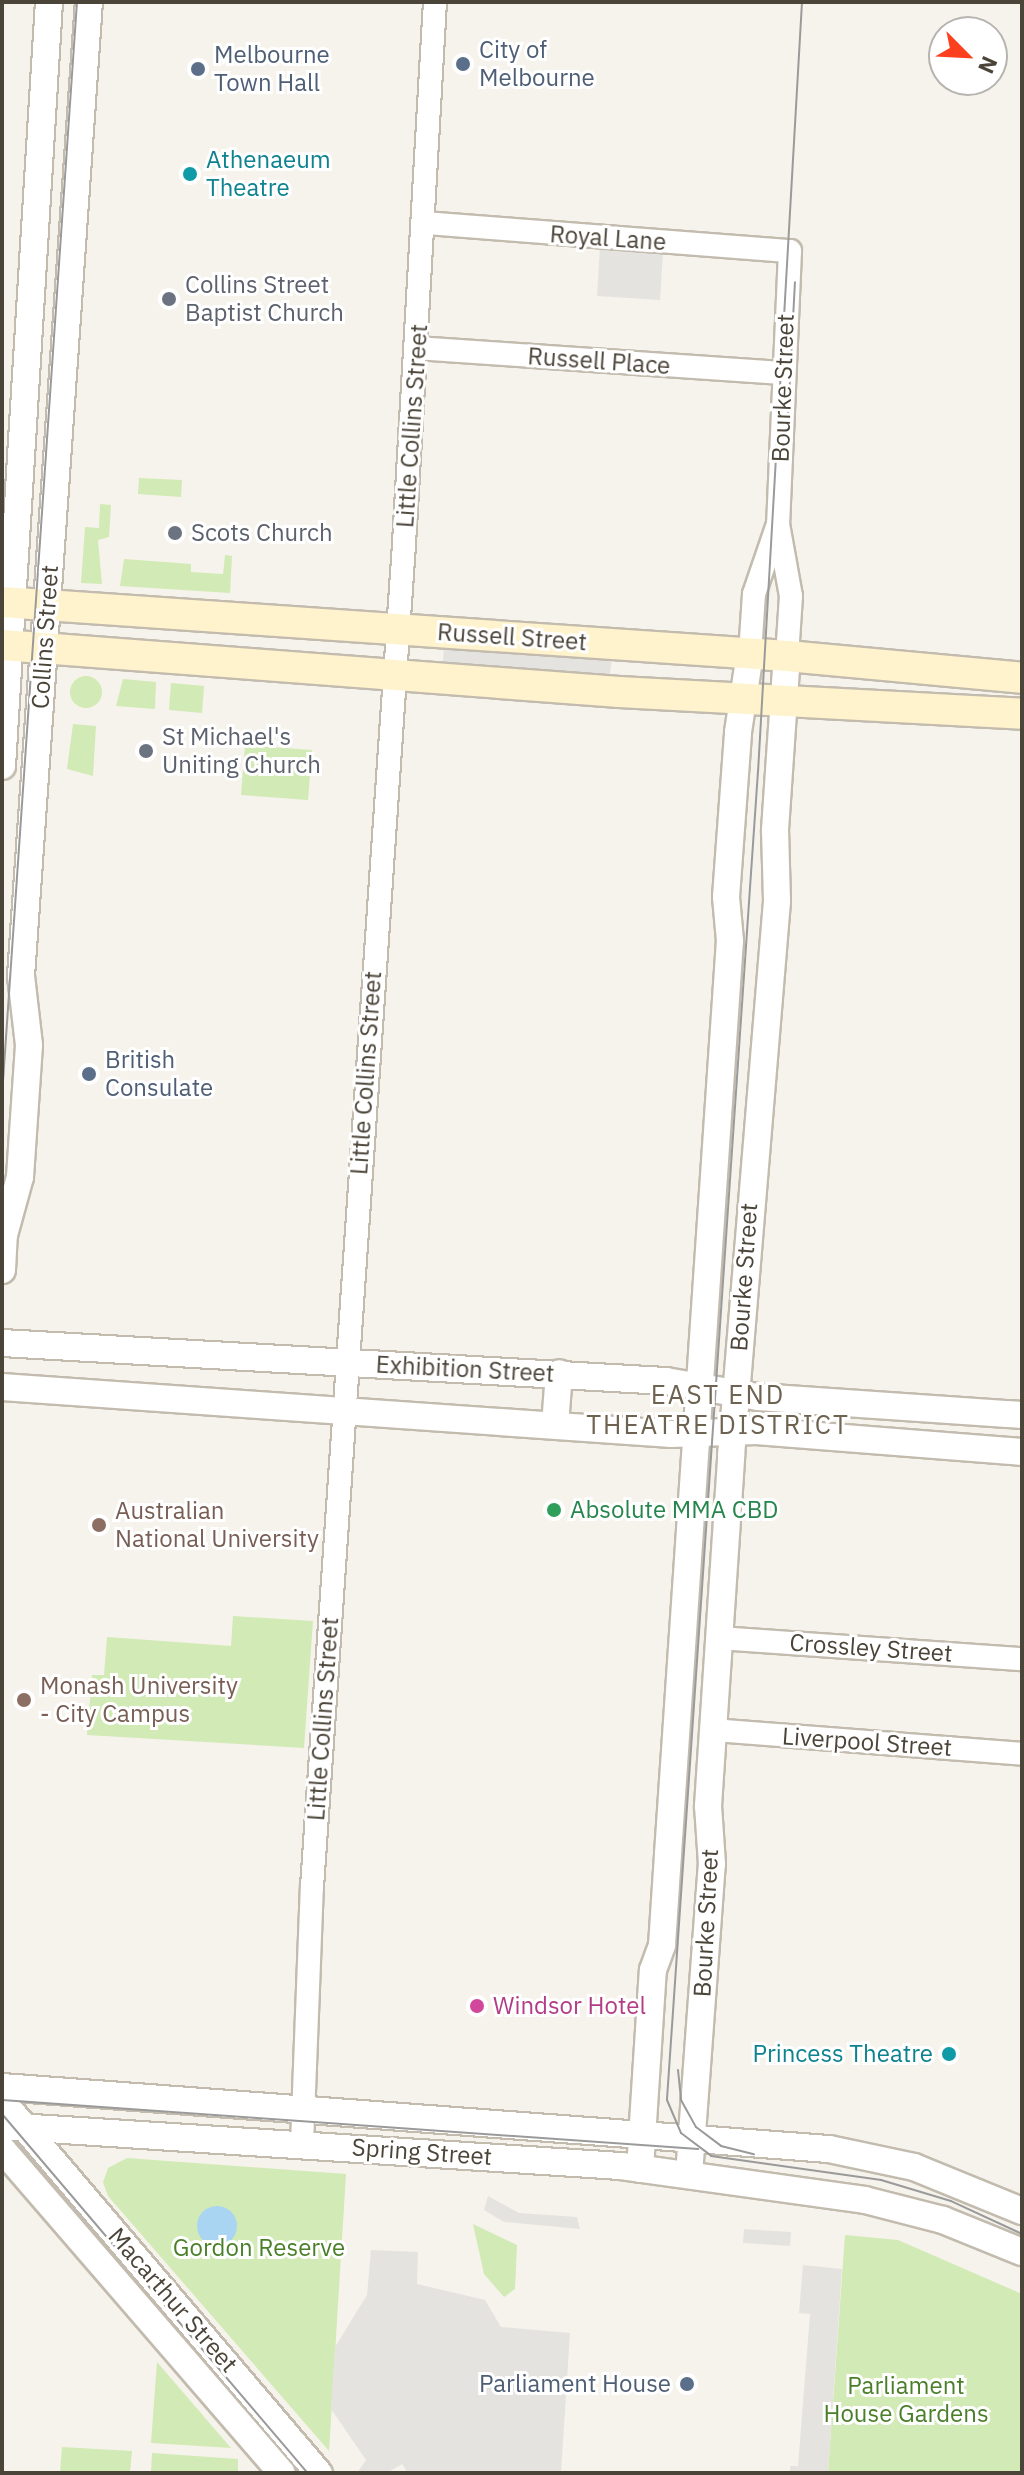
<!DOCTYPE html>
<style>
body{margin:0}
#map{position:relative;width:1024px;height:2475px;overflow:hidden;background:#f6f3ec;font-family:"IBM Plex Sans",sans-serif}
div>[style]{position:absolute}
.green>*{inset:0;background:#d2eab5}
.round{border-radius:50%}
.parking>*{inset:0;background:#e5e3e0}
.water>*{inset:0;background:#a9d4f2}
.roads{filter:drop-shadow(2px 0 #c2bbae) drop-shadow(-2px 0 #c2bbae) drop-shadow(0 2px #c2bbae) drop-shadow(0 -2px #c2bbae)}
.minor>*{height:22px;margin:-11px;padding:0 11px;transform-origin:11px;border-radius:11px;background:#fff}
.tertiary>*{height:26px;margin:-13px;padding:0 13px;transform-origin:13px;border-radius:13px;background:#fff}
.secondary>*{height:30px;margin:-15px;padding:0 15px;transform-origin:15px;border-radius:15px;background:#fff3cd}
.tram>*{height:2px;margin:-1px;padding:0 1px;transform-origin:1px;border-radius:1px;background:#9a9a9a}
.dots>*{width:22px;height:22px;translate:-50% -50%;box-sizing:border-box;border:4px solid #fff;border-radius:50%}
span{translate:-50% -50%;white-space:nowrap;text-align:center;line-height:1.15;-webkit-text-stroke:6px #fff;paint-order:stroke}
.service-label{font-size:24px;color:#4e5e75}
.left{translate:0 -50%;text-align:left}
.right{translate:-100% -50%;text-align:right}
.culture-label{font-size:24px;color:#0d838f}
.street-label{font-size:24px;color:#4b4439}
.worship-label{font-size:24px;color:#5b616d}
.leisure-label{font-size:24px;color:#27864d}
.education-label{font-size:24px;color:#785e54}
.hotel-label{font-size:24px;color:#b23c85}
.park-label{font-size:24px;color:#4a7f2a}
.neighbourhood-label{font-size:26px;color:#6e6250;letter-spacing:2px}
.frame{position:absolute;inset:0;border:4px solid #4b4439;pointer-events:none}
.north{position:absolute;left:928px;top:16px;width:80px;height:80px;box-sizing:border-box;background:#fff;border:2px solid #b7b4b0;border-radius:50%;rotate:114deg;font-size:22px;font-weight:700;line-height:32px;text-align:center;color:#4b4439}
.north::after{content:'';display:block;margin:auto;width:28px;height:36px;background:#fc3f1d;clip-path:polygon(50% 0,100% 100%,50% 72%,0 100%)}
</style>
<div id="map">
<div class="green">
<i style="clip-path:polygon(139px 478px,182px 480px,181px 497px,138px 494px)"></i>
<i style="clip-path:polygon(100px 504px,111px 505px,109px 537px,98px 540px,102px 584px,81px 583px,85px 527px,99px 528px)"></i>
<i style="clip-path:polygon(225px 555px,232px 556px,230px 593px,120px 586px,124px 559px,191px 564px,191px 572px,223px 574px)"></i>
<i class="round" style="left:70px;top:676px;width:32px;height:32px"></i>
<i style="clip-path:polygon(123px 679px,156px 682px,155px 709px,116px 706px)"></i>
<i style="clip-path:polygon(171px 683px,204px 686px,202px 713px,169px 710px)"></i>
<i style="clip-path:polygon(73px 724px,96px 726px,93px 776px,67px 769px)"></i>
<i style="clip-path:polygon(245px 745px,312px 750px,308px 800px,241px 795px)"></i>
<i style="clip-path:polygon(233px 1616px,313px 1621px,304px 1748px,87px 1735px,92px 1675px,104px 1675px,107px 1637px,231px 1646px)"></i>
<i style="clip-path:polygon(127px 2158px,346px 2174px,329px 2451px,108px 2196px,103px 2182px,108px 2168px)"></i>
<i style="clip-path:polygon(473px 2224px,517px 2245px,515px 2289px,504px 2297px,484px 2274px)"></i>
<i style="clip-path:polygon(845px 2235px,898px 2240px,1022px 2294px,1022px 2473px,828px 2473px)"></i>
<i style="clip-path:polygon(157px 2362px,231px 2448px,151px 2443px)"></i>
<i style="clip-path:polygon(62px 2447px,132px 2451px,130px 2473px,60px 2473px)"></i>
<i style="clip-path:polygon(152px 2453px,238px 2459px,238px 2473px,151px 2473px)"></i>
</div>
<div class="parking">
<i style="clip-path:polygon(600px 247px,663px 251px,660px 300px,597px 296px)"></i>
<i style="clip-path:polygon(444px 645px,612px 657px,610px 675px,443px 662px)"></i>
<i style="clip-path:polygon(488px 2196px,519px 2213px,577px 2217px,580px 2229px,504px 2222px,484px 2210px)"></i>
<i style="clip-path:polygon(744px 2229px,791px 2232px,790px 2246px,743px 2243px)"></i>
<i style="clip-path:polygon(371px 2250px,418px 2252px,417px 2284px,485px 2300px,501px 2327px,570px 2333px,561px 2473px,408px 2473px,402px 2464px,387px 2473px,357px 2473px,366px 2460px,331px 2409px,335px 2347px,367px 2295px)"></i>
<i style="clip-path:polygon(803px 2265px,842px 2269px,828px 2473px,790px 2473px,790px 2466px,798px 2466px,810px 2314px,799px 2313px)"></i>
</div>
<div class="water">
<i class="round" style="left:197px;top:2206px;width:40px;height:40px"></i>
</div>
<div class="roads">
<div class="minor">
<i style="left:425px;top:223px;width:366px;rotate:4.4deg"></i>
<i style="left:790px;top:251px;width:273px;rotate:92.5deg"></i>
<i style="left:778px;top:524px;width:73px;rotate:79.8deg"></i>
<i style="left:791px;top:596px;width:60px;rotate:93.8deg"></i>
<i style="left:416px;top:348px;width:367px;rotate:3.9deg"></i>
<i style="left:750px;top:654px;width:60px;rotate:-86.2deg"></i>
<i style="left:754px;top:594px;width:71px;rotate:-71.1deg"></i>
<i style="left:719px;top:1638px;width:304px;rotate:4deg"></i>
<i style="left:713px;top:1730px;width:310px;rotate:4.4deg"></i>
<i style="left:302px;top:2144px;width:257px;rotate:-87.8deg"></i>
<i style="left:312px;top:1887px;width:1346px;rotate:-86.08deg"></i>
<i style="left:404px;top:544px;width:543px;rotate:-86.73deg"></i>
</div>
<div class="tertiary">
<i style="left:2px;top:766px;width:765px;rotate:-86.48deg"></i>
<i style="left:2px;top:1270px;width:35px;rotate:-87deg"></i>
<i style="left:4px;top:1235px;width:60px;rotate:-74.6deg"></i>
<i style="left:20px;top:1177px;width:132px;rotate:-86.1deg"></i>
<i style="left:29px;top:1045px;width:69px;rotate:-96.6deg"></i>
<i style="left:21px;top:976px;width:976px;rotate:-86.01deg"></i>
<i style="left:2px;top:1343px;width:665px;rotate:3.28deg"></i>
<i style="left:666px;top:1381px;width:93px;rotate:9.9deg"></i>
<i style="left:758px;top:1397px;width:265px;rotate:3.9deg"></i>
<i style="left:2px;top:1387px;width:671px;rotate:4.02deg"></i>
<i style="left:671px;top:1434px;width:85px;rotate:-2deg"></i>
<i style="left:756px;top:1431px;width:267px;rotate:4.5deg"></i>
<i style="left:555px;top:1425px;width:52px;rotate:-85.6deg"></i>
<i style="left:2px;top:2087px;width:829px;rotate:4.29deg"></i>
<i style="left:829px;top:2149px;width:87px;rotate:12deg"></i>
<i style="left:914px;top:2167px;width:117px;rotate:22.2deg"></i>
<i style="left:2px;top:2101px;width:489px;rotate:49.6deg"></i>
<i style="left:2px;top:2126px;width:620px;rotate:3.7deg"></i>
<i style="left:621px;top:2166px;width:246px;rotate:7.9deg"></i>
<i style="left:865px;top:2200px;width:81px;rotate:14.4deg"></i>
<i style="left:943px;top:2220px;width:85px;rotate:22.1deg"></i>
<i style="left:2px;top:2149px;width:428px;rotate:49.2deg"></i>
<i style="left:640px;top:2169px;width:199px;rotate:-86.3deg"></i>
<i style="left:653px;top:1970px;width:27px;rotate:-70deg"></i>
<i style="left:662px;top:1945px;width:91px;rotate:-86.2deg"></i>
<i style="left:668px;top:1854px;width:915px;rotate:-86.12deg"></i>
<i style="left:730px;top:941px;width:44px;rotate:-95.2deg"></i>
<i style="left:726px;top:897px;width:165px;rotate:-85.8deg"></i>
<i style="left:738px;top:732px;width:79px;rotate:-81.3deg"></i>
<i style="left:689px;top:2175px;width:312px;rotate:-85.8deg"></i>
<i style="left:712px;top:1864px;width:58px;rotate:-93.9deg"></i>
<i style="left:708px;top:1806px;width:351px;rotate:-86.2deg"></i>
<i style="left:731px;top:1456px;width:557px;rotate:-85.26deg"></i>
<i style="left:777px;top:901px;width:71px;rotate:-91.6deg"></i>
<i style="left:775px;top:830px;width:174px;rotate:-86.1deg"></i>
</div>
<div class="secondary">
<i style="left:2px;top:602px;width:787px;rotate:3.94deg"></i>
<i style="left:787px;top:656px;width:236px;rotate:5.3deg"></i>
<i style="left:2px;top:645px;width:619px;rotate:4.36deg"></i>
<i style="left:619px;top:692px;width:404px;rotate:3.1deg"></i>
</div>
</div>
<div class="tram">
<i style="left:802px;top:2px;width:770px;rotate:93.27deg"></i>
<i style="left:758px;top:771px;width:1332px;rotate:93.92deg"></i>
<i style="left:667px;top:2100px;width:36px;rotate:67deg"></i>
<i style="left:681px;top:2133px;width:38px;rotate:37deg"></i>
<i style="left:711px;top:2156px;width:172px;rotate:8deg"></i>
<i style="left:881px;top:2180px;width:73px;rotate:16.7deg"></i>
<i style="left:951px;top:2201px;width:78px;rotate:24.9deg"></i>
<i style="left:786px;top:453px;width:171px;rotate:-87deg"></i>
<i style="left:2px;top:1096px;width:1097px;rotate:-86.08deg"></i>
<i style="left:678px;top:2070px;width:30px;rotate:84deg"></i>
<i style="left:681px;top:2100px;width:31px;rotate:61deg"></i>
<i style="left:696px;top:2127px;width:31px;rotate:37deg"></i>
<i style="left:721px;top:2146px;width:34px;rotate:14deg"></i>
<i style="left:2px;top:2100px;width:698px;rotate:4.03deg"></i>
<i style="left:2px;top:2114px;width:472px;rotate:49.6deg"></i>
</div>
<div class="dots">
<i style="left:463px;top:64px;background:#5c6f8a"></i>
<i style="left:198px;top:69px;background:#5c6f8a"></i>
<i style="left:190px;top:174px;background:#0f9aa8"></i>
<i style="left:169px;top:299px;background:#6b7280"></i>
<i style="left:175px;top:533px;background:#6b7280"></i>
<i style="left:146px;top:751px;background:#6b7280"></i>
<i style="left:89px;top:1074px;background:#5c6f8a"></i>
<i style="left:554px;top:1510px;background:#2e9e5b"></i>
<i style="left:99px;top:1525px;background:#8d6e63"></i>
<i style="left:24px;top:1700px;background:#8d6e63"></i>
<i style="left:477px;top:2006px;background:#d1479c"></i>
<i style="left:949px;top:2054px;background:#0f9aa8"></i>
<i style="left:687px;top:2384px;background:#5c6f8a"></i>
</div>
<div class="service-label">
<span class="left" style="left:479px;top:64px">City of<br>Melbourne</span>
<span class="left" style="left:214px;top:69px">Melbourne<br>Town Hall</span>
<span class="left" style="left:105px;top:1074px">British<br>Consulate</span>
<span class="right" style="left:671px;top:2384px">Parliament House</span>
</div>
<div class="culture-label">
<span class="left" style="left:206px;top:174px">Athenaeum<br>Theatre</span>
<span class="right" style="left:933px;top:2054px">Princess Theatre</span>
</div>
<div class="street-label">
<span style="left:608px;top:238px;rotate:4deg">Royal Lane</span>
<span style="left:599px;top:361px;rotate:4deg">Russell Place</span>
<span style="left:783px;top:388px;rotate:-88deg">Bourke Street</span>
<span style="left:412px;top:426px;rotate:-86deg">Little Collins Street</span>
<span style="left:45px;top:637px;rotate:-86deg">Collins Street</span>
<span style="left:512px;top:637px;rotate:4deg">Russell Street</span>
<span style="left:366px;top:1073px;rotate:-86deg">Little Collins Street</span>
<span style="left:744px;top:1277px;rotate:-86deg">Bourke Street</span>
<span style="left:465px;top:1369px;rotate:3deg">Exhibition Street</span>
<span style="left:871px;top:1648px;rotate:4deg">Crossley Street</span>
<span style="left:323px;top:1719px;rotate:-86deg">Little Collins Street</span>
<span style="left:867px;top:1742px;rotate:4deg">Liverpool Street</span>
<span style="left:706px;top:1923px;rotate:-87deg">Bourke Street</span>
<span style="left:422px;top:2152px;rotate:4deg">Spring Street</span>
<span style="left:173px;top:2300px;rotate:49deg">Macarthur Street</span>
</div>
<div class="worship-label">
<span class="left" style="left:185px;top:299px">Collins Street<br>Baptist Church</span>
<span class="left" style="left:191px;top:533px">Scots Church</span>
<span class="left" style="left:162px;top:751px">St Michael's<br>Uniting Church</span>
</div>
<div class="leisure-label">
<span class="left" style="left:570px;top:1510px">Absolute MMA CBD</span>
</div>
<div class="education-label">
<span class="left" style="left:115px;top:1525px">Australian<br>National University</span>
<span class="left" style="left:40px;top:1700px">Monash University<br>- City Campus</span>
</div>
<div class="hotel-label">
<span class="left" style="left:493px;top:2006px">Windsor Hotel</span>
</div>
<div class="park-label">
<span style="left:259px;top:2248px">Gordon Reserve</span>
<span style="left:906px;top:2400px">Parliament<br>House Gardens</span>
</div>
<div class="neighbourhood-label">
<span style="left:718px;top:1410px">EAST END<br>THEATRE DISTRICT</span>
</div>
<div class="frame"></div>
<div class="north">N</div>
</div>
